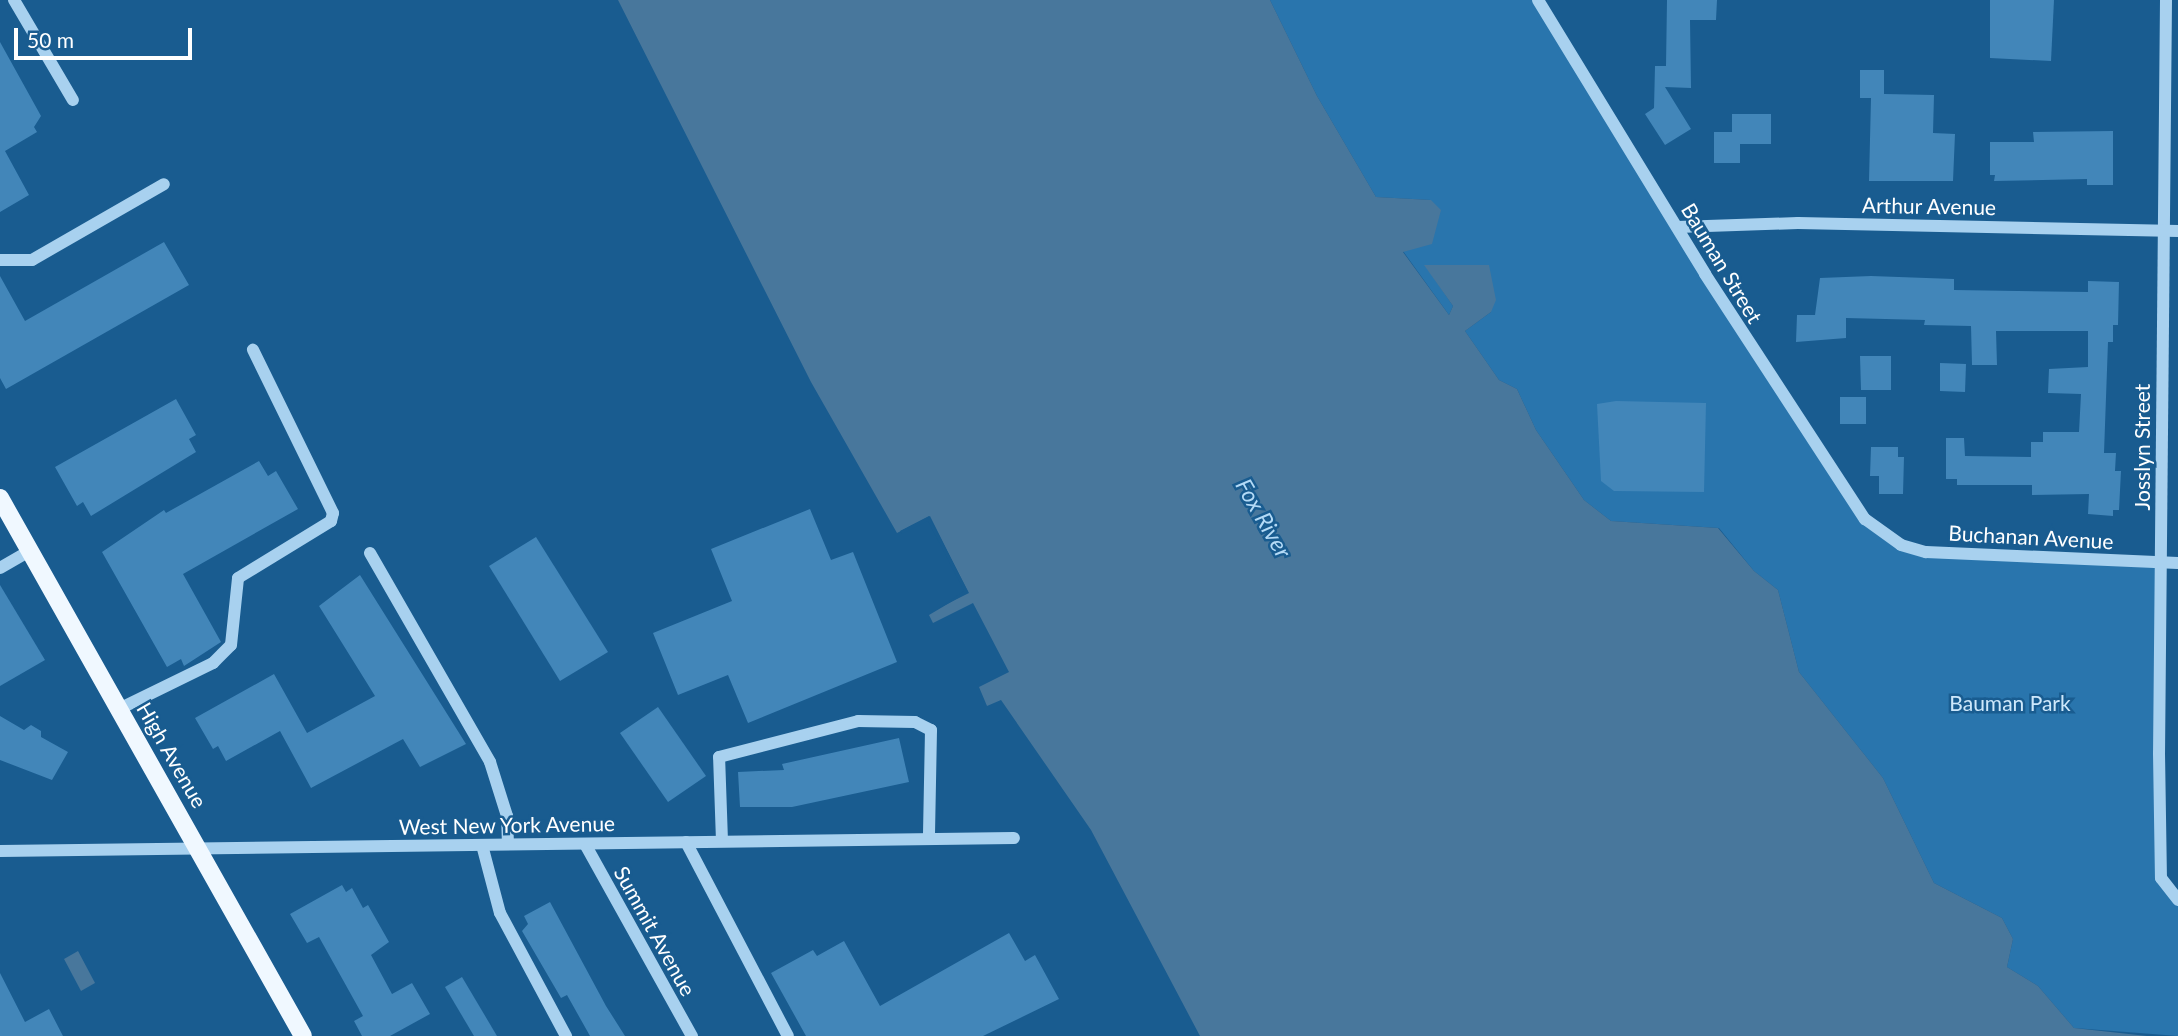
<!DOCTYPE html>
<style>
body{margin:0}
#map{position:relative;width:2178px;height:1036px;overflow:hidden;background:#195c90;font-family:Lato,sans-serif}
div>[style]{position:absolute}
.green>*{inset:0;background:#2975ad}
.water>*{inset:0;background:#48779c}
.pier>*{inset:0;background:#195c90}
.building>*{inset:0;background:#4286b9}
.minor>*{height:12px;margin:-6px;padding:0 6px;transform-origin:6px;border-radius:6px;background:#a8d1ef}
.major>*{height:18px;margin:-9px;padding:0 9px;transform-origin:9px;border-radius:9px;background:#f0f8ff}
span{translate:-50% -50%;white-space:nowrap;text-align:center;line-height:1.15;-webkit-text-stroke:5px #195c90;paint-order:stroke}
.street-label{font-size:21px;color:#fff}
.park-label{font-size:21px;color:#cee8fb}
.water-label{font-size:23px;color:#b4daf6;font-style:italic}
.scale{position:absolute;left:14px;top:28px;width:178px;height:32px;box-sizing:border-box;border:4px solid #fff;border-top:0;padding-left:9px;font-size:21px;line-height:24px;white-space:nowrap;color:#fff;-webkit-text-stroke:5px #195c90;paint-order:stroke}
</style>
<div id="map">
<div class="green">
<i style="clip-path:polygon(1270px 0,1538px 0,1865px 520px,1901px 545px,2161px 562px,2161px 877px,2178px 900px,2178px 1036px,2074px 1028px,2038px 986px,2007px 967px,2013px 939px,2002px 918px,1934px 883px,1883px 778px,1799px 672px,1778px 590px,1754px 571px,1719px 528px,1611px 521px,1584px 500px,1536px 430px,1517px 389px,1499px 380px,1465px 331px,1491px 312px,1425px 265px,1453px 306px,1449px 315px,1403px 251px,1431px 200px,1376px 197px,1317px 96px)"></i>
</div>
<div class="water">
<i style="clip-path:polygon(618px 0,1270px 0,1317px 96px,1376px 197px,1431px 200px,1441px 210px,1432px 244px,1403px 252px,1449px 315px,1453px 306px,1424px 265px,1489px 265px,1496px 300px,1491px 312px,1465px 331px,1499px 380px,1517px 389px,1536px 430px,1584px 500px,1611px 521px,1718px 528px,1754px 571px,1778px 590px,1799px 672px,1883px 778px,1934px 883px,2002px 918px,2013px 939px,2007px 967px,2038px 986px,2074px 1028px,2147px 1036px,1200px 1036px,1091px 830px,1001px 700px,987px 706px,979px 687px,1009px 672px,973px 603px,933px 623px,929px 615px,968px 592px,930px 516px,897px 533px,811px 382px)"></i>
<i style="clip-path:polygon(78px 951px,95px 983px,81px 991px,64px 959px)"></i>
</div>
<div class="pier">
<i style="clip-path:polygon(929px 516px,969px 593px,939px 608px,964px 591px,928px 521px,902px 534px,900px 531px)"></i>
</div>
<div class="building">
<i style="clip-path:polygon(1667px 0,1717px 0,1716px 20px,1690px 20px,1691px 88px,1665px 87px,1691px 129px,1665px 145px,1645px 114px,1654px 108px,1655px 66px,1666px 66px)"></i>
<i style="clip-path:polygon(1990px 0,2054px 0,2051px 61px,1990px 58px)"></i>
<i style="clip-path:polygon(0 42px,41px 116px,34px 127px,37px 132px,5px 151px,29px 195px,0 212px)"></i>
<i style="clip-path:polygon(1860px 70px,1884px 70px,1884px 94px,1934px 95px,1933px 133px,1955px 134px,1953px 181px,1869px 181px,1871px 98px,1860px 98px)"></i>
<i style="clip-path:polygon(1732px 114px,1771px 114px,1771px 144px,1740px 144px,1740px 163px,1714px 163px,1714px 132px,1732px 132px)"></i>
<i style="clip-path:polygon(2113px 131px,2113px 185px,2087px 185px,2087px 179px,1994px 181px,1995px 175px,1990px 175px,1990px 142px,2034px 142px,2033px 132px)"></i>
<i style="clip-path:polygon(164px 242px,189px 285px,6px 389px,0 378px,0 276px,25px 321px)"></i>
<i style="clip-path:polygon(1871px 276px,1954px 279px,1954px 290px,2088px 292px,2088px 281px,2119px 282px,2118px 325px,2113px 325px,2113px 342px,2108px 342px,2104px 453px,2116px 453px,2115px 471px,2121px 471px,2119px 510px,2113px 510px,2113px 516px,2088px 514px,2089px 494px,2032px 495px,2032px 485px,1957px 485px,1957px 479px,1946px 479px,1946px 438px,1964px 438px,1965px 456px,2031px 457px,2031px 442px,2043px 442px,2043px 432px,2079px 432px,2081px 394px,2048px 393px,2049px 369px,2088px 367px,2088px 331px,1996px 331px,1997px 365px,1972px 365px,1971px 326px,1924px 325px,1925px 320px,1846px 318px,1846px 338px,1796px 342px,1797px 315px,1815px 315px,1820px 278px)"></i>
<i style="clip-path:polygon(1860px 356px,1891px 356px,1891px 390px,1861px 390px)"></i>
<i style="clip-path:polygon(1940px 363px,1966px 364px,1965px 392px,1940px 391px)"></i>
<i style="clip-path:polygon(1840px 397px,1866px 397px,1866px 424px,1840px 424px)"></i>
<i style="clip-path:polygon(176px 399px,196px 435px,189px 439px,196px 452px,91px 516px,83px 502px,77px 506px,55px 467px)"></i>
<i style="clip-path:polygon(1616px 401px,1706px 403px,1704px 492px,1614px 491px,1601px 481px,1597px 404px)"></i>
<i style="clip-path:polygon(1871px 447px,1898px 447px,1898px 457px,1904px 457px,1903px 494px,1879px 494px,1879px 476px,1870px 476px)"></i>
<i style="clip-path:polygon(259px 461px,268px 476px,276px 471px,298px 509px,183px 574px,221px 642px,184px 666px,181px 659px,167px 667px,102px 552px,164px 510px,166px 513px)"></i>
<i style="clip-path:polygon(810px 509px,831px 560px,853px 552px,897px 662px,748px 723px,728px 675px,678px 695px,653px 633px,732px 601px,711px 549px)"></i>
<i style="clip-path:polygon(536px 537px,608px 652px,560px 681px,489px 566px)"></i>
<i style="clip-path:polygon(360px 575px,466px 744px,420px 767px,403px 739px,311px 788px,280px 731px,226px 761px,218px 746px,213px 749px,195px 718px,274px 674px,307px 733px,375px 696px,319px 606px)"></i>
<i style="clip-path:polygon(0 585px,45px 660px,0 686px)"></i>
<i style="clip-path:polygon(658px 707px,706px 776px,668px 802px,620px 733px)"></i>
<i style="clip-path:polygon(0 716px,24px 730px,31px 725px,41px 731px,41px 737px,68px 752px,52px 780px,0 760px)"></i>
<i style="clip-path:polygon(899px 738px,909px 782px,792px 807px,740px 807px,738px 772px,784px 770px,782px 764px)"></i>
<i style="clip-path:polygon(342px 885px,346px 892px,352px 888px,363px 908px,368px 905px,389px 942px,371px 955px,392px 994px,412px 983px,430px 1014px,390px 1036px,362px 1036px,354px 1021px,363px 1016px,319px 937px,307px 943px,290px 914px)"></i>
<i style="clip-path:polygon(550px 902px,606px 1006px,625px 1036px,590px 1036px,567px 995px,561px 998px,522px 931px,528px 924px,524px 916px)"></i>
<i style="clip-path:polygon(1009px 933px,1025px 961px,1035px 955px,1059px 999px,983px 1036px,806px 1036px,771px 973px,813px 950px,817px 956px,844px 941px,880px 1006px)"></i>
<i style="clip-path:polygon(0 973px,25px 1022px,49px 1009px,63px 1036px,0 1036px)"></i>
<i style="clip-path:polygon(462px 977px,497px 1036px,474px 1036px,445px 987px)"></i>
</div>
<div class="minor">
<i style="left:14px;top:0;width:116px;rotate:59.5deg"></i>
<i style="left:1538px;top:0;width:321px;rotate:58.6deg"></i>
<i style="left:1705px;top:274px;width:293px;rotate:56.9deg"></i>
<i style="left:1865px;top:519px;width:44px;rotate:35.8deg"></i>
<i style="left:1901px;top:545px;width:26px;rotate:16deg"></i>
<i style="left:1926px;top:552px;width:252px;rotate:2.5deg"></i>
<i style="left:2166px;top:0;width:753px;rotate:90.53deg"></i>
<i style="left:2159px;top:753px;width:125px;rotate:89.1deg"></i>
<i style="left:2161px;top:878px;width:28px;rotate:52deg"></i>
<i style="left:1678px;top:227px;width:120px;rotate:-1.9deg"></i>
<i style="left:1798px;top:223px;width:380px;rotate:1.2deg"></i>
<i style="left:0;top:260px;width:32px"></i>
<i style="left:32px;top:260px;width:152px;rotate:-29.9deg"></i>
<i style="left:370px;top:553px;width:241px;rotate:60.1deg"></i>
<i style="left:490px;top:762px;width:57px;rotate:72.5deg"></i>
<i style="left:507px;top:816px;width:28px;rotate:88deg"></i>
<i style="left:0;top:568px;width:34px;rotate:-30deg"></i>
<i style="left:119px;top:709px;width:105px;rotate:-26.1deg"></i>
<i style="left:213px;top:663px;width:25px;rotate:-45deg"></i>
<i style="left:231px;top:645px;width:67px;rotate:-84deg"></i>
<i style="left:238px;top:578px;width:109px;rotate:-31.5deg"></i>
<i style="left:331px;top:521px;width:8px;rotate:-76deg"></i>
<i style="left:333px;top:513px;width:182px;rotate:-116.1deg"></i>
<i style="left:722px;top:841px;width:84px;rotate:-92deg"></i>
<i style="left:719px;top:757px;width:144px;rotate:-14.5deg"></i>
<i style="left:858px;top:721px;width:57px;rotate:1deg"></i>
<i style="left:915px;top:722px;width:18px;rotate:27deg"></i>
<i style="left:931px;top:730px;width:109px;rotate:91.1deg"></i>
<i style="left:686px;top:842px;width:219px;rotate:62.3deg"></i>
<i style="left:585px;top:844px;width:220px;rotate:60.9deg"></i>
<i style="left:482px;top:845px;width:70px;rotate:75.2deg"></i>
<i style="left:500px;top:913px;width:140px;rotate:61.8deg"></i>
<i style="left:0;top:851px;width:1014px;rotate:-0.73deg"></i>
</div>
<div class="major">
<i style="left:0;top:498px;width:617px;rotate:60.61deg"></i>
</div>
<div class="street-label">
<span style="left:1929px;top:206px;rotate:1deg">Arthur Avenue</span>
<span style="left:1722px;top:263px;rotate:59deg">Bauman Street</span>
<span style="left:2142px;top:447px;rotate:-90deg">Josslyn Street</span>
<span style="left:2031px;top:537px;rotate:3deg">Buchanan Avenue</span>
<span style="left:172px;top:755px;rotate:60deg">High Avenue</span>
<span style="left:507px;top:825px;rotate:-1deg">West New York Avenue</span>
<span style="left:655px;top:931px;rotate:61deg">Summit Avenue</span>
</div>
<div class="park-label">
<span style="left:2010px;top:703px">Bauman Park</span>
</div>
<div class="water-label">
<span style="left:1264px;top:518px;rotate:60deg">Fox River</span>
</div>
<div class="scale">50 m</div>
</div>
